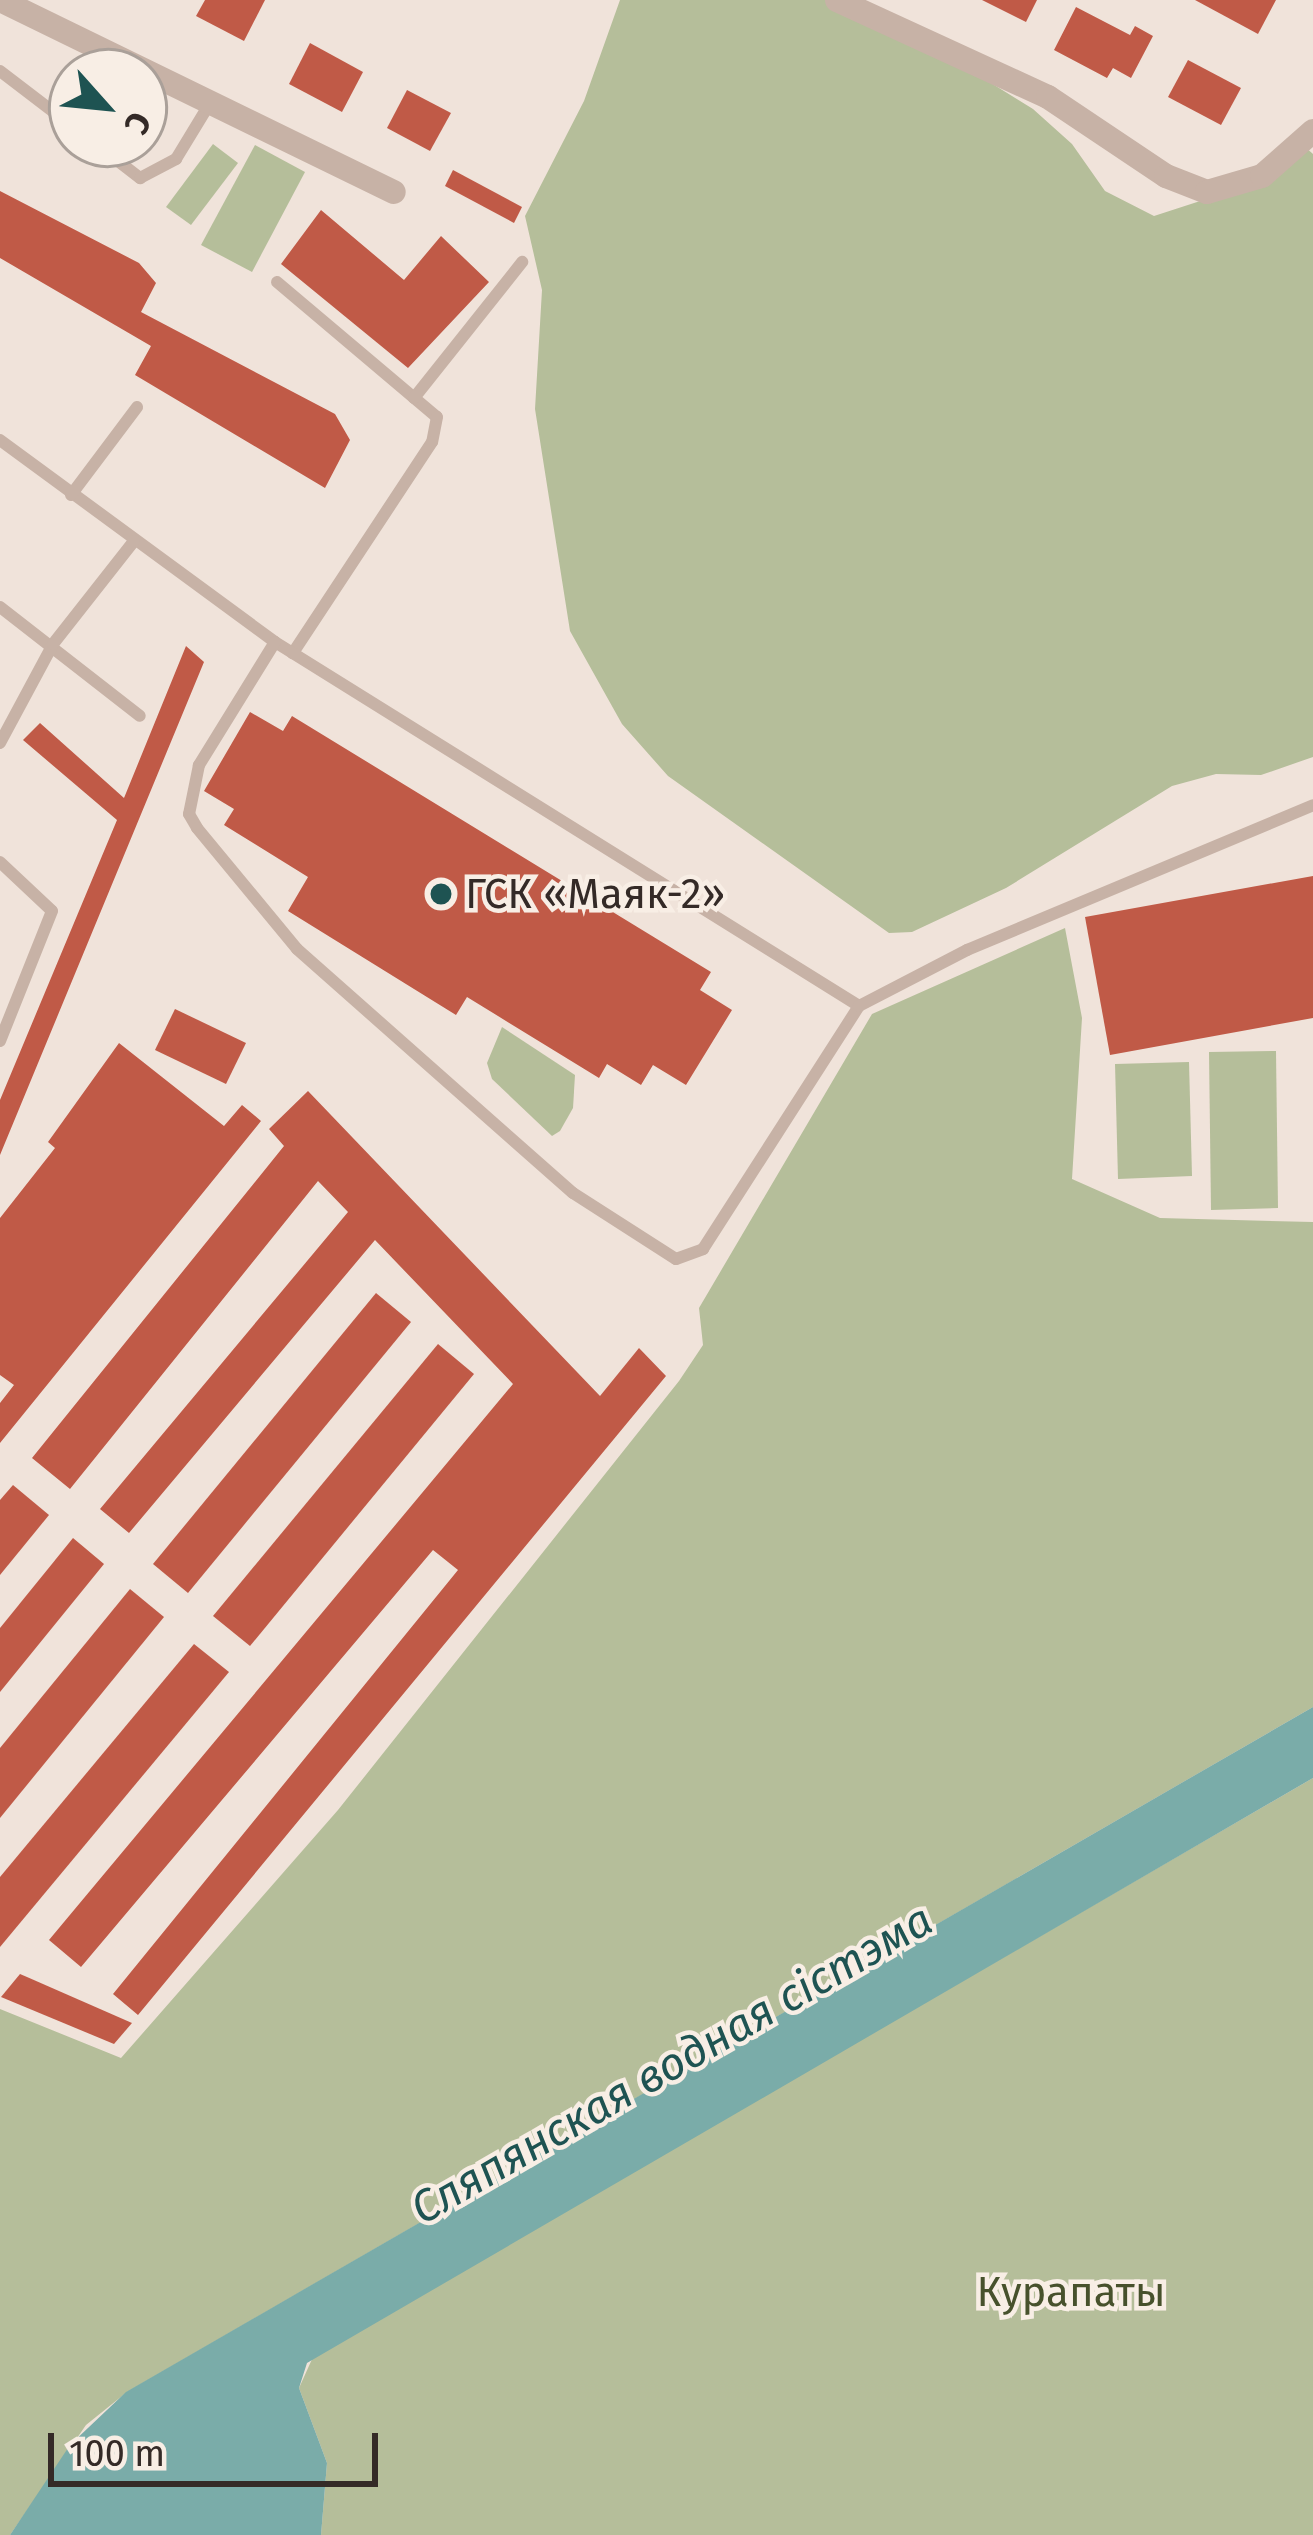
<!DOCTYPE html>
<meta charset="utf-8">
<style>
body{margin:0}
#map{position:relative;width:1313px;height:2535px;overflow:hidden;background:#f0e3da;font-family:"Fira Sans",sans-serif}
div>[style]{position:absolute}
.green>*{inset:0;background:#b5be9a}
.water>*{inset:0;background:#7aaca9}
.building>*{inset:0;background:#c05a47}
.lane>*{height:12px;margin:-6px;padding:0 6px;transform-origin:6px;border-radius:6px;background:#c7b2a6}
.street>*{height:24px;margin:-12px;padding:0 12px;transform-origin:12px;border-radius:12px;background:#c7b2a6}
.dots>*{width:33px;height:33px;translate:-50% -50%;box-sizing:border-box;border:6px solid #f8eee5;border-radius:50%}
span{translate:-50% -50%;white-space:nowrap;text-align:center;line-height:1.15;-webkit-text-stroke:9px #f8eee5;paint-order:stroke}
.poi-label{font-size:42px;color:#342a27}
.left{translate:0 -50%;text-align:left}
.park-label{font-size:42px;color:#47512c}
.water-label{font-size:45px;color:#1e5352;font-style:italic}
.north{position:absolute;left:48px;top:48px;width:120px;height:120px;box-sizing:border-box;background:#f8eee5;border:3px solid #aaa099;border-radius:50%;rotate:117deg;font-size:33px;font-weight:700;line-height:48px;text-align:center;color:#342a27}
.north::after{content:'';display:block;margin:auto;width:42px;height:54px;background:#1e5352;clip-path:polygon(50% 0,100% 100%,50% 72%,0 100%)}
.scale{position:absolute;left:48px;top:2433px;width:330px;height:54px;box-sizing:border-box;border:6px solid #342a27;border-top:0;padding-left:15px;font-size:36px;line-height:42px;white-space:nowrap;color:#342a27;-webkit-text-stroke:9px #f8eee5;paint-order:stroke}
</style>
<div id="map">
<div class="green">
<i style="clip-path:polygon(620px 0,835px 0,925px 42px,1033px 109px,1072px 144px,1105px 191px,1154px 216px,1231px 191px,1304px 146px,1313px 154px,1313px 757px,1261px 775px,1216px 774px,1172px 786px,1006px 888px,912px 932px,889px 933px,668px 776px,622px 724px,570px 631px,535px 409px,542px 290px,525px 216px,584px 101px)"></i>
<i style="clip-path:polygon(213px 144px,238px 163px,191px 225px,166px 207px)"></i>
<i style="clip-path:polygon(255px 145px,305px 172px,252px 272px,201px 245px)"></i>
<i style="clip-path:polygon(1065px 928px,1082px 1018px,1072px 1179px,1160px 1218px,1313px 1222px,1313px 1707px,127px 2392px,86px 2425px,10px 2535px,0 2535px,0 2009px,121px 2058px,338px 1810px,679px 1381px,703px 1345px,699px 1308px,872px 1014px)"></i>
<i style="clip-path:polygon(502px 1027px,575px 1075px,573px 1108px,560px 1131px,552px 1136px,492px 1079px,487px 1063px)"></i>
<i style="clip-path:polygon(1276px 1051px,1278px 1208px,1211px 1210px,1209px 1052px)"></i>
<i style="clip-path:polygon(1189px 1062px,1192px 1176px,1118px 1179px,1115px 1064px)"></i>
<i style="clip-path:polygon(1313px 1778px,1313px 2535px,321px 2535px,327px 2463px,299px 2388px,313px 2357px)"></i>
</div>
<div class="water">
<i style="clip-path:polygon(1313px 1707px,1313px 1778px,307px 2363px,299px 2388px,327px 2463px,321px 2535px,10px 2535px,70px 2445px,126px 2392px)"></i>
</div>
<div class="building">
<i style="clip-path:polygon(205px 0,265px 0,244px 41px,196px 16px)"></i>
<i style="clip-path:polygon(982px 0,1037px 0,1026px 22px)"></i>
<i style="clip-path:polygon(1195px 0,1276px 0,1258px 34px)"></i>
<i style="clip-path:polygon(1076px 7px,1130px 35px,1135px 26px,1153px 36px,1131px 78px,1113px 68px,1107px 78px,1054px 50px)"></i>
<i style="clip-path:polygon(310px 43px,363px 72px,342px 112px,289px 84px)"></i>
<i style="clip-path:polygon(1188px 60px,1241px 88px,1221px 125px,1168px 97px)"></i>
<i style="clip-path:polygon(407px 90px,451px 113px,430px 151px,387px 128px)"></i>
<i style="clip-path:polygon(453px 170px,522px 207px,514px 223px,445px 186px)"></i>
<i style="clip-path:polygon(0 191px,139px 263px,156px 283px,141px 312px,335px 414px,350px 440px,325px 488px,135px 375px,151px 346px,0 258px)"></i>
<i style="clip-path:polygon(321px 210px,404px 280px,441px 236px,489px 282px,408px 368px,281px 264px)"></i>
<i style="clip-path:polygon(186px 646px,204px 662px,0 1155px,0 1100px,117px 820px,23px 740px,40px 723px,124px 798px)"></i>
<i style="clip-path:polygon(250px 712px,283px 731px,292px 716px,711px 972px,700px 990px,732px 1010px,686px 1085px,653px 1065px,641px 1085px,607px 1064px,599px 1078px,467px 997px,456px 1015px,288px 911px,308px 877px,224px 825px,234px 809px,204px 791px)"></i>
<i style="clip-path:polygon(1313px 876px,1313px 1018px,1110px 1055px,1085px 917px)"></i>
<i style="clip-path:polygon(175px 1009px,246px 1043px,226px 1084px,155px 1050px)"></i>
<i style="clip-path:polygon(119px 1043px,224px 1126px,242px 1105px,261px 1121px,0 1443px,0 1403px,14px 1385px,0 1375px,0 1218px,55px 1148px,48px 1142px)"></i>
<i style="clip-path:polygon(308px 1091px,600px 1396px,639px 1348px,666px 1376px,138px 2015px,113px 1994px,458px 1570px,433px 1550px,81px 1967px,49px 1940px,513px 1384px,375px 1240px,129px 1533px,100px 1509px,348px 1212px,318px 1181px,70px 1489px,32px 1458px,284px 1146px,269px 1129px)"></i>
<i style="clip-path:polygon(376px 1293px,411px 1322px,188px 1593px,153px 1564px)"></i>
<i style="clip-path:polygon(438px 1344px,474px 1374px,250px 1646px,213px 1616px)"></i>
<i style="clip-path:polygon(13px 1485px,49px 1515px,0 1575px,0 1500px)"></i>
<i style="clip-path:polygon(73px 1538px,104px 1564px,0 1692px,0 1628px)"></i>
<i style="clip-path:polygon(130px 1589px,164px 1617px,0 1818px,0 1748px)"></i>
<i style="clip-path:polygon(194px 1644px,229px 1672px,0 1947px,0 1877px)"></i>
<i style="clip-path:polygon(20px 1974px,27px 1977px,132px 2023px,114px 2044px,1px 1997px)"></i>
</div>
<div class="lane">
<i style="left:0;top:71px;width:91px;rotate:37.4deg"></i>
<i style="left:96px;top:144px;width:56px;rotate:37.7deg"></i>
<i style="left:140px;top:178px;width:41px;rotate:-27.8deg"></i>
<i style="left:176px;top:159px;width:66px;rotate:-58.7deg"></i>
<i style="left:277px;top:282px;width:209px;rotate:40.2deg"></i>
<i style="left:437px;top:417px;width:25px;rotate:101deg"></i>
<i style="left:432px;top:442px;width:253px;rotate:123.4deg"></i>
<i style="left:414px;top:398px;width:174px;rotate:-51.5deg"></i>
<i style="left:0;top:440px;width:341px;rotate:36.3deg"></i>
<i style="left:275px;top:642px;width:688px;rotate:31.93deg"></i>
<i style="left:71px;top:495px;width:110px;rotate:-53.1deg"></i>
<i style="left:0;top:607px;width:177px;rotate:37.9deg"></i>
<i style="left:275px;top:642px;width:145px;rotate:121.7deg"></i>
<i style="left:199px;top:765px;width:50px;rotate:101.5deg"></i>
<i style="left:189px;top:814px;width:16px;rotate:60deg"></i>
<i style="left:197px;top:828px;width:157px;rotate:50.4deg"></i>
<i style="left:297px;top:949px;width:368px;rotate:41.5deg"></i>
<i style="left:573px;top:1193px;width:122px;rotate:32.7deg"></i>
<i style="left:676px;top:1259px;width:29px;rotate:-20deg"></i>
<i style="left:703px;top:1249px;width:289px;rotate:-57.3deg"></i>
<i style="left:859px;top:1006px;width:122px;rotate:-27.4deg"></i>
<i style="left:967px;top:950px;width:375px;rotate:-22.7deg"></i>
<i style="left:0;top:743px;width:112px;rotate:-61.8deg"></i>
<i style="left:53px;top:644px;width:131px;rotate:-51.8deg"></i>
<i style="left:0;top:862px;width:71px;rotate:43.3deg"></i>
<i style="left:52px;top:911px;width:140px;rotate:111.8deg"></i>
</div>
<div class="street">
<i style="left:0;top:0;width:438px;rotate:26deg"></i>
<i style="left:837px;top:0;width:232px;rotate:24.7deg"></i>
<i style="left:1048px;top:97px;width:142px;rotate:33.8deg"></i>
<i style="left:1166px;top:176px;width:44px;rotate:21.3deg"></i>
<i style="left:1207px;top:192px;width:57px;rotate:-16.2deg"></i>
<i style="left:1262px;top:176px;width:68px;rotate:-41.4deg"></i>
</div>
<div class="dots">
<i style="left:441px;top:894px;background:#1e5352"></i>
</div>
<div class="poi-label">
<span class="left" style="left:465px;top:894px">ГСК «Маяк-2»</span>
</div>
<div class="park-label">
<span style="left:1071px;top:2292px">Курапаты</span>
</div>
<div class="water-label">
<span style="left:672px;top:2065px;rotate:-30deg">Сляпянская водная сістэма</span>
</div>
<div class="north">С</div>
<div class="scale">100 m</div>
</div>
